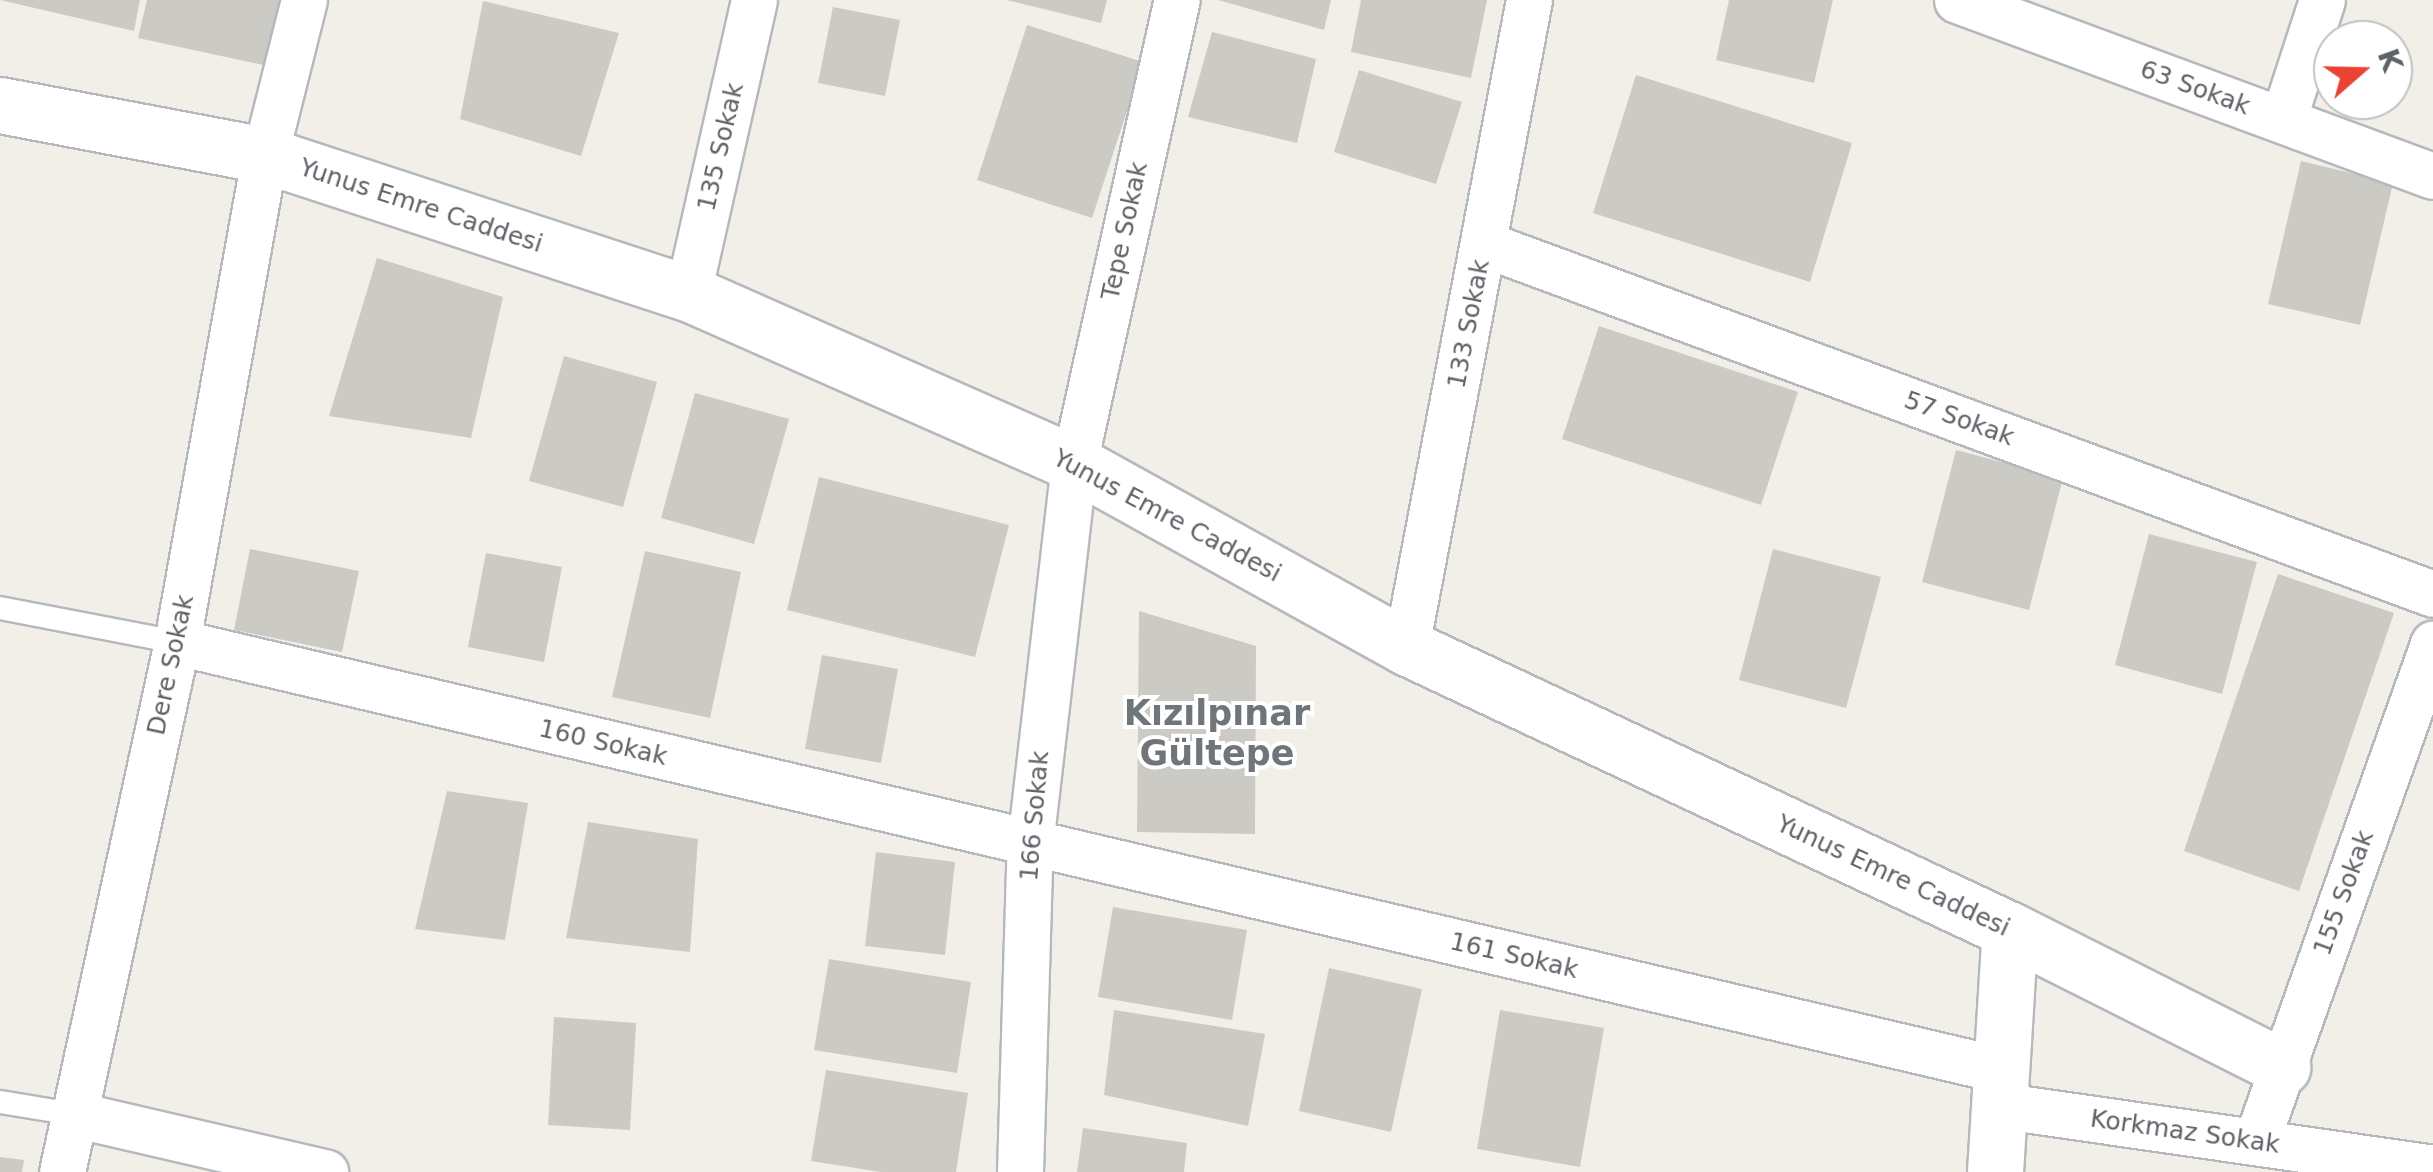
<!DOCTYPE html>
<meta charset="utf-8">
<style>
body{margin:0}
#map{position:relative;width:2433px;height:1172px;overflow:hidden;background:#f1efe8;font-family:"DejaVu Sans",sans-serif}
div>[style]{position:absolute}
.building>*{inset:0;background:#cccac5}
.roads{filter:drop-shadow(2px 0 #b5b8bc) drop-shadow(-2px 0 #b5b8bc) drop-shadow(0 2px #b5b8bc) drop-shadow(0 -2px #b5b8bc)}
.service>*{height:22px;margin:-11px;padding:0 11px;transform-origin:11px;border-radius:11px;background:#fff}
.minor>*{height:45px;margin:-22.5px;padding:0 22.5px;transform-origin:22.5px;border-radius:22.5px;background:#fff}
.tertiary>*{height:55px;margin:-27.5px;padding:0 27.5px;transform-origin:27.5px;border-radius:27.5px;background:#fff}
span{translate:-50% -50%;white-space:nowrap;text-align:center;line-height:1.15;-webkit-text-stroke:8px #fff;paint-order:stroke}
.street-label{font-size:25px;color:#5f6368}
.district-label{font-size:35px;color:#70757a;font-weight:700}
.north{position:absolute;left:2313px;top:20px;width:100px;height:100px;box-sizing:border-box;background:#fff;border:2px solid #bfc1c3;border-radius:50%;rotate:70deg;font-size:28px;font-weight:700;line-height:40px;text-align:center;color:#5f6368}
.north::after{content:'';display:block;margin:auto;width:35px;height:45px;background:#ea4335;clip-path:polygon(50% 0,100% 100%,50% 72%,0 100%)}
</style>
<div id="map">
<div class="building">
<i style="clip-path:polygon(0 0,140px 0,134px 31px)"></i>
<i style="clip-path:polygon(147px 0,282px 0,268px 66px,138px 38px)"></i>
<i style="clip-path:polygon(1007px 0,1107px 0,1101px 23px)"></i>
<i style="clip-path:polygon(1218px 0,1331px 0,1324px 30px)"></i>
<i style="clip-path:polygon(1361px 0,1487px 0,1471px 78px,1351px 52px)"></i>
<i style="clip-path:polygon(1729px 0,1833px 0,1814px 83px,1716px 60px)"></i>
<i style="clip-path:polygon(483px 1px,619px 33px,581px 156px,460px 119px)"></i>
<i style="clip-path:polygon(833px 7px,900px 20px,885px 96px,818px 83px)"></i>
<i style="clip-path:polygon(1027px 25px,1143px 62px,1092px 218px,977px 180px)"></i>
<i style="clip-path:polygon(1212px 32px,1316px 59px,1297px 143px,1188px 117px)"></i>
<i style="clip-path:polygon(1359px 70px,1462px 102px,1436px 184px,1334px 152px)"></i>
<i style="clip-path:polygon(1636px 75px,1852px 143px,1810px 282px,1593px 213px)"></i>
<i style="clip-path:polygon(2301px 161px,2393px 183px,2360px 325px,2268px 304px)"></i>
<i style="clip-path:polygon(377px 258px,503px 297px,471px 438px,329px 416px)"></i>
<i style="clip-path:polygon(1599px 326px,1798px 392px,1761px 505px,1562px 439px)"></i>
<i style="clip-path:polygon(564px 356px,657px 382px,623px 507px,529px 481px)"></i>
<i style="clip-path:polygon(695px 393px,789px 419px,754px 544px,661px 518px)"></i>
<i style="clip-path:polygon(1956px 450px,2063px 478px,2029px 610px,1922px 582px)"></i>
<i style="clip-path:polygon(819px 477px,1009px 525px,975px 657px,787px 610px)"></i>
<i style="clip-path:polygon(2149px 534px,2257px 562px,2222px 694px,2115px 665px)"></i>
<i style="clip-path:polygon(250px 549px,359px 571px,342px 652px,234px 630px)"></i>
<i style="clip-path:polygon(1773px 549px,1881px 577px,1846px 708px,1739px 680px)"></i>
<i style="clip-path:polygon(645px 551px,741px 572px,710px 718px,612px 697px)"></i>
<i style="clip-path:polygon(486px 553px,562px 567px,544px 662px,468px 647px)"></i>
<i style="clip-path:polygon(2278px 574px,2394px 613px,2299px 891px,2184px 851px)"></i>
<i style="clip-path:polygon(1139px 611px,1256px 646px,1255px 834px,1137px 832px)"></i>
<i style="clip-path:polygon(822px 655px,898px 669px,881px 763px,805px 749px)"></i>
<i style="clip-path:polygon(447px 791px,528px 803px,505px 940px,415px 929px)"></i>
<i style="clip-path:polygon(588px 822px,698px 839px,690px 952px,566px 938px)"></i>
<i style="clip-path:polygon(876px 852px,955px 862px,945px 955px,865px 946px)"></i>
<i style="clip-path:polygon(1113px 907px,1247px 930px,1232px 1020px,1098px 997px)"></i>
<i style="clip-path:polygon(829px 959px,971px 982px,957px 1073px,814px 1050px)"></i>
<i style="clip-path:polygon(1329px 968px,1422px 989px,1391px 1132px,1299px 1111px)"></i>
<i style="clip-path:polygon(1114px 1010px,1265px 1034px,1248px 1126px,1104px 1095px)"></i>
<i style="clip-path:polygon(1500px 1010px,1604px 1028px,1580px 1167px,1477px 1149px)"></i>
<i style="clip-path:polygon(554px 1017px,636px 1023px,630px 1130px,548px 1125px)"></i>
<i style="clip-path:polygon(826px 1070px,968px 1093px,956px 1172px,881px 1172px,811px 1161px)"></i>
<i style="clip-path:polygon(1083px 1128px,1187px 1143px,1184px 1172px,1077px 1172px)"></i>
<i style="clip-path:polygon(0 1157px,24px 1160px,22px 1172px,0 1172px)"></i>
</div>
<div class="roads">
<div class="service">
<i style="left:0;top:608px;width:180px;rotate:10.9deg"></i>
<i style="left:0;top:1102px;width:74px;rotate:9.3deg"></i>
</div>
<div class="minor">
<i style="left:1957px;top:0;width:507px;rotate:20.29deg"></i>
<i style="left:2283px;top:120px;width:126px;rotate:-72deg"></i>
<i style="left:1484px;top:244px;width:1011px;rotate:20.24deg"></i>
<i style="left:688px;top:293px;width:300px;rotate:-77.3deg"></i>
<i style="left:177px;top:642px;width:1870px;rotate:13.2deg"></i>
<i style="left:1406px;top:647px;width:659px;rotate:-79.24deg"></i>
<i style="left:1997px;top:1105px;width:441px;rotate:8.2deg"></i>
<i style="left:73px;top:1114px;width:259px;rotate:13deg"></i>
<i style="left:2256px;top:1142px;width:529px;rotate:-70.43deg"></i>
<i style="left:62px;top:1172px;width:542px;rotate:-77.76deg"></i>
<i style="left:177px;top:642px;width:495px;rotate:-79.8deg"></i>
<i style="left:265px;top:155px;width:160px;rotate:-75.9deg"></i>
<i style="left:1020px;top:1172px;width:328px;rotate:-88.3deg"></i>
<i style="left:1030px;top:844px;width:384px;rotate:-83.4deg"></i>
<i style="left:1074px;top:463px;width:474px;rotate:-77.5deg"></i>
</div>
<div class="tertiary">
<i style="left:0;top:105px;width:270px;rotate:10.7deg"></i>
<i style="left:265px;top:155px;width:445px;rotate:18.1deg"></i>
<i style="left:688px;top:293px;width:422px;rotate:23.8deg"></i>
<i style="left:1074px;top:463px;width:380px;rotate:29deg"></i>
<i style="left:1406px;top:647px;width:667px;rotate:25.11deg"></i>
<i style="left:2010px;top:930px;width:305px;rotate:26.7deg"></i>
<i style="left:1995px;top:1172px;width:242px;rotate:-86.5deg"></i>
</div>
</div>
<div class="street-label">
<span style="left:2195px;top:88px;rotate:20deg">63 Sokak</span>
<span style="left:721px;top:147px;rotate:-77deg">135 Sokak</span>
<span style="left:421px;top:206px;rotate:18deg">Yunus Emre Caddesi</span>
<span style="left:1125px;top:231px;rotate:-78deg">Tepe Sokak</span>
<span style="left:1469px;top:324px;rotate:-79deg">133 Sokak</span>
<span style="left:1959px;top:419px;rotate:20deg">57 Sokak</span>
<span style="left:1167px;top:516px;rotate:28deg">Yunus Emre Caddesi</span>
<span style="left:171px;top:665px;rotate:-78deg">Dere Sokak</span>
<span style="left:603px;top:743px;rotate:13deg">160 Sokak</span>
<span style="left:1035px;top:816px;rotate:-85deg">166 Sokak</span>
<span style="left:1893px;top:876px;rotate:25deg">Yunus Emre Caddesi</span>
<span style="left:2344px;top:893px;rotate:-70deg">155 Sokak</span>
<span style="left:1514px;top:956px;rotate:13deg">161 Sokak</span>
<span style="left:2185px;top:1132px;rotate:8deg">Korkmaz Sokak</span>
</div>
<div class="district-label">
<span style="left:1217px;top:733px">Kızılpınar<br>Gültepe</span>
</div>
<div class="north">K</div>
</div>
